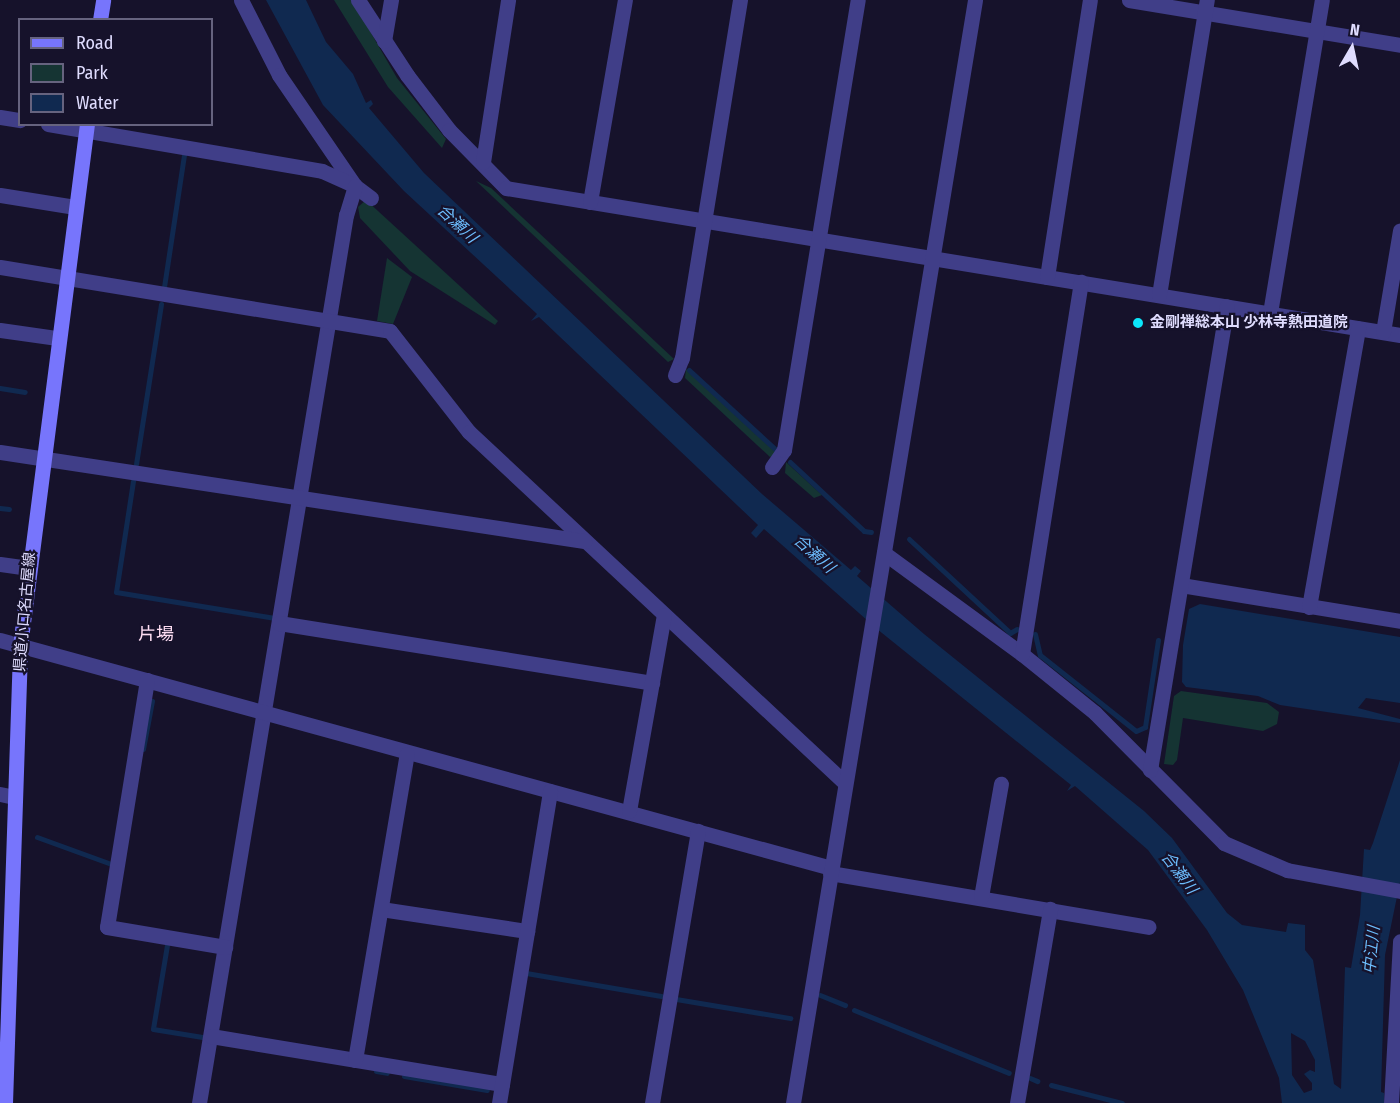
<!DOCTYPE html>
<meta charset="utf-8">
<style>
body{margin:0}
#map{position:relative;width:1400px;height:1103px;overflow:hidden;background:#16122b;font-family:"Fira Sans Condensed","Noto Sans JP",sans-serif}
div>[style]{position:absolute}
.green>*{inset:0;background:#153433}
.water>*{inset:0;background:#102950}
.stream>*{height:5px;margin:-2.5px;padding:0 2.5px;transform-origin:2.5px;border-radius:2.5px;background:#102950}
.minor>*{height:15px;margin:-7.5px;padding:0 7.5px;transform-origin:7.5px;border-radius:7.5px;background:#403e88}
.secondary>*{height:15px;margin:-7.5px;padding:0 7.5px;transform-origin:7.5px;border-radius:7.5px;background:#7775fc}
.dots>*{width:16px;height:16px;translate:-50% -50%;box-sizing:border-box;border:3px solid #16122b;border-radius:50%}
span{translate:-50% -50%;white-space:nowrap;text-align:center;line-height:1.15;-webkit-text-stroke:4.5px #16122b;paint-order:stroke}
.poi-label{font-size:15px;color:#dfdcfe;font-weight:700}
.left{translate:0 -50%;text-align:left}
.street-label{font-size:15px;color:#dfdcfe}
.water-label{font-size:16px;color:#6cbcfc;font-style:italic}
.quarter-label{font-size:18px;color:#fedef3}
.legend{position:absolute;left:18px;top:18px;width:195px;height:108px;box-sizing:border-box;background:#16122b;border:2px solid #66637f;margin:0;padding:8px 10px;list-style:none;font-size:18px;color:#dfdcfe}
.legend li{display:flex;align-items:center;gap:12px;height:30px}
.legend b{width:30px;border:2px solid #66637f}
.north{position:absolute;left:1322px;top:18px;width:60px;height:60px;-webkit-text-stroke:4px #16122b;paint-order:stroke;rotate:9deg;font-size:16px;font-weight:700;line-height:24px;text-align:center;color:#dfdcfe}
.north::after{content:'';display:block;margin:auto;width:21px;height:27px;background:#dfdcfe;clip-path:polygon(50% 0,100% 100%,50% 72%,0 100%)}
</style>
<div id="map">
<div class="green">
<i style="clip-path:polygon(334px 0,352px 0,397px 78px,446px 139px,442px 148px,388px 87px)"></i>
<i style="clip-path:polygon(476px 181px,491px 188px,674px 359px,668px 362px)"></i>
<i style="clip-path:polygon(366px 200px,498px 321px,495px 325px,410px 271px,360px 218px,358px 207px)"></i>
<i style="clip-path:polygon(387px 258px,412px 277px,393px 324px,377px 321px)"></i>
<i style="clip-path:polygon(686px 369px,777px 453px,770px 457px,685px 378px)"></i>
<i style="clip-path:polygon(786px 462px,822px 495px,814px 498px,785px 473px)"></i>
<i style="clip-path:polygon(1181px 691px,1267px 703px,1279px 712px,1277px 724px,1263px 731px,1183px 718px,1177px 760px,1173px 765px,1164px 764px,1174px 696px)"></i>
</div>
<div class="water">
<i style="clip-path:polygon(evenodd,266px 0,306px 0,326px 42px,353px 74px,366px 103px,371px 100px,373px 104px,369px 108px,424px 173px,762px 494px,851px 570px,855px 566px,861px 571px,857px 576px,924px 634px,1144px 811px,1172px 838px,1227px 913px,1242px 925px,1286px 932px,1288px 923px,1305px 925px,1305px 950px,1313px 960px,1334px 1084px,1341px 1089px,1345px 967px,1351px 968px,1360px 915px,1364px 849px,1370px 850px,1373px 843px,1400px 760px,1400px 882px,1385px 955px,1381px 1092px,1384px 1093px,1384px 1103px,1282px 1103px,1279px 1078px,1243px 990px,1207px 930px,1148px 850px,1075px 786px,1067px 791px,1071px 785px,877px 629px,764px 529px,756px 538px,751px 533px,758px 525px,539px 317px,531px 321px,537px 314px,404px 191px,323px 105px,266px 0,1291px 1033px,1305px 1041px,1315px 1060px,1315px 1072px,1310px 1070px,1304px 1074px,1312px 1083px,1312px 1090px,1304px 1093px,1292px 1075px,1291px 1033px)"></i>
<i style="clip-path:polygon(1200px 604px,1400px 637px,1400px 703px,1366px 698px,1358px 708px,1400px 719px,1400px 723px,1280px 705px,1258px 696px,1186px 687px,1182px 682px,1183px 645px,1189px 609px)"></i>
</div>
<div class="stream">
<i style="left:164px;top:287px;width:134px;rotate:-81.4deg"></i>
<i style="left:689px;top:370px;width:117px;rotate:42.6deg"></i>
<i style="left:0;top:388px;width:25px;rotate:9deg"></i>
<i style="left:790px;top:462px;width:101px;rotate:43deg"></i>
<i style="left:864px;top:531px;width:7px;rotate:8deg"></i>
<i style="left:136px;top:464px;width:162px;rotate:-81.1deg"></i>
<i style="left:133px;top:481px;width:112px;rotate:98.7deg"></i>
<i style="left:116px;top:592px;width:161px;rotate:9.3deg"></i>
<i style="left:0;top:508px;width:9px;rotate:6deg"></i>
<i style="left:909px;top:539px;width:138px;rotate:42.9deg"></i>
<i style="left:1010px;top:633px;width:8px;rotate:-30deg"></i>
<i style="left:1035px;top:634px;width:22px;rotate:77deg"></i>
<i style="left:1040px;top:655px;width:122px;rotate:38.4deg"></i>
<i style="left:1136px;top:731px;width:10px;rotate:-24deg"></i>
<i style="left:1145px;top:727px;width:88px;rotate:-81.5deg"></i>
<i style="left:143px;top:749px;width:49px;rotate:-79.4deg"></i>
<i style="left:37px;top:837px;width:79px;rotate:20deg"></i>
<i style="left:167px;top:945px;width:85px;rotate:99.5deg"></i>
<i style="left:153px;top:1029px;width:50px;rotate:9.3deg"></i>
<i style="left:526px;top:973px;width:137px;rotate:9.7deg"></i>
<i style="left:820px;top:995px;width:27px;rotate:22deg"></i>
<i style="left:676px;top:999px;width:116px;rotate:9.5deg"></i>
<i style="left:854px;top:1010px;width:167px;rotate:22.1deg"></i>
<i style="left:376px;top:1071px;width:11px;rotate:10deg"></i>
<i style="left:404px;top:1076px;width:84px;rotate:9.6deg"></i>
<i style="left:1030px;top:1078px;width:8px;rotate:23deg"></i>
<i style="left:1051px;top:1085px;width:73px;rotate:14.2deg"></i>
</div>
<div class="minor">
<i style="left:241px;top:0;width:84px;rotate:63.1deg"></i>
<i style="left:279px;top:75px;width:135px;rotate:55.6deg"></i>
<i style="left:355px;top:186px;width:20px;rotate:37deg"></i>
<i style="left:358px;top:0;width:90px;rotate:56.8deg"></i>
<i style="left:407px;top:75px;width:69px;rotate:52.6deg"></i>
<i style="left:449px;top:130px;width:81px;rotate:45.5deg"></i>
<i style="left:506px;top:188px;width:906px;rotate:9.34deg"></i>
<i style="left:1129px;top:0;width:275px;rotate:9.4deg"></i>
<i style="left:384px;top:41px;width:42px;rotate:-80.3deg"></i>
<i style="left:0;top:117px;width:20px;rotate:9deg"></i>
<i style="left:48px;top:124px;width:278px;rotate:9.7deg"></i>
<i style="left:322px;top:171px;width:36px;rotate:24deg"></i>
<i style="left:355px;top:186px;width:30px;rotate:107deg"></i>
<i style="left:346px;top:215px;width:900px;rotate:99.4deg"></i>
<i style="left:483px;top:162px;width:164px;rotate:-81.2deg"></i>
<i style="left:0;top:195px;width:76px;rotate:9.1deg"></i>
<i style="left:590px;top:202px;width:205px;rotate:-80.2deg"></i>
<i style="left:0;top:267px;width:395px;rotate:9.3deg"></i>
<i style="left:390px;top:331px;width:128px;rotate:52deg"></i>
<i style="left:469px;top:432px;width:514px;rotate:43.03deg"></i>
<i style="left:1047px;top:277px;width:280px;rotate:-81.2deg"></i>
<i style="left:1159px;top:295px;width:299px;rotate:-80.8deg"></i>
<i style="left:1270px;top:313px;width:317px;rotate:-80.6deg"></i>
<i style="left:0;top:330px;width:58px;rotate:8deg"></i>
<i style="left:1383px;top:332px;width:103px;rotate:-80.5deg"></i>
<i style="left:675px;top:375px;width:18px;rotate:-68deg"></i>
<i style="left:682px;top:358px;width:363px;rotate:-80.8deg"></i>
<i style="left:0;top:452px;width:591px;rotate:8.67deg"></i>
<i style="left:772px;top:467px;width:21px;rotate:-55deg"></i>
<i style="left:784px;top:450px;width:456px;rotate:-80.7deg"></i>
<i style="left:884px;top:553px;width:171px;rotate:36.2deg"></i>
<i style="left:1022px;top:654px;width:94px;rotate:38.9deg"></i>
<i style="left:1095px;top:713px;width:183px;rotate:45.2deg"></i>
<i style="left:1224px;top:843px;width:69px;rotate:23.2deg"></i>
<i style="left:1287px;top:870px;width:115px;rotate:10.5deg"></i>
<i style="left:0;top:564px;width:29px;rotate:8deg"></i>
<i style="left:1181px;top:585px;width:222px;rotate:9.3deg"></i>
<i style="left:1309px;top:607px;width:283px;rotate:-80deg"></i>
<i style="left:279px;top:623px;width:378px;rotate:9.1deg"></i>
<i style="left:0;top:640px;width:862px;rotate:15.34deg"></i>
<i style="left:1022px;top:654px;width:377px;rotate:-81deg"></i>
<i style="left:147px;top:680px;width:250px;rotate:99.2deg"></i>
<i style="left:107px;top:927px;width:120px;rotate:9.6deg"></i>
<i style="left:1150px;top:770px;width:470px;rotate:-80.6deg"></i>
<i style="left:0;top:794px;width:14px;rotate:12deg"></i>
<i style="left:629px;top:811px;width:199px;rotate:-79.9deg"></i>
<i style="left:830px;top:873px;width:323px;rotate:9.6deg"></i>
<i style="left:981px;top:897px;width:115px;rotate:-80deg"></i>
<i style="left:381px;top:909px;width:148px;rotate:8.6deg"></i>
<i style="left:211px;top:1036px;width:295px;rotate:9.4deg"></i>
<i style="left:355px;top:1060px;width:310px;rotate:-80.4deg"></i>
<i style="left:499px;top:1103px;width:316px;rotate:-80.7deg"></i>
<i style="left:652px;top:1103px;width:276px;rotate:-80.4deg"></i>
<i style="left:793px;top:1103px;width:1118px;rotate:-80.63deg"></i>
<i style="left:1017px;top:1103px;width:197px;rotate:-80.3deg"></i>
<i style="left:1391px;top:1103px;width:162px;rotate:-86.8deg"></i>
</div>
<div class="secondary">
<i style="left:100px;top:20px;width:20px;rotate:-81deg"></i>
<i style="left:5px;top:1103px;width:457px;rotate:-88.1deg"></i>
<i style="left:20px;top:646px;width:526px;rotate:-82.69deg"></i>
</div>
<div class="dots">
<i style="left:1138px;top:323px;background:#0ce6fa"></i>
</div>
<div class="poi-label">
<span class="left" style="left:1150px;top:323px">金剛禅総本山 少林寺熱田道院</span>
</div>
<div class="street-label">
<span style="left:25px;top:612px;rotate:-85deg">県道小口名古屋線</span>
</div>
<div class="water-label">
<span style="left:457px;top:224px;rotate:43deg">合瀬川</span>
<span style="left:814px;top:554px;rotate:42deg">合瀬川</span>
<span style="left:1179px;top:873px;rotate:53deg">合瀬川</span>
<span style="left:1372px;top:950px;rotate:-84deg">中江川</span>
</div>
<div class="quarter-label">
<span style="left:156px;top:634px">片場</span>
</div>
<ul class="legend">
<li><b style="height:8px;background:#7775fc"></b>Road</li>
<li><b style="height:16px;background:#153433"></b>Park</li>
<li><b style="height:16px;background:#102950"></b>Water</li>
</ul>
<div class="north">N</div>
</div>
